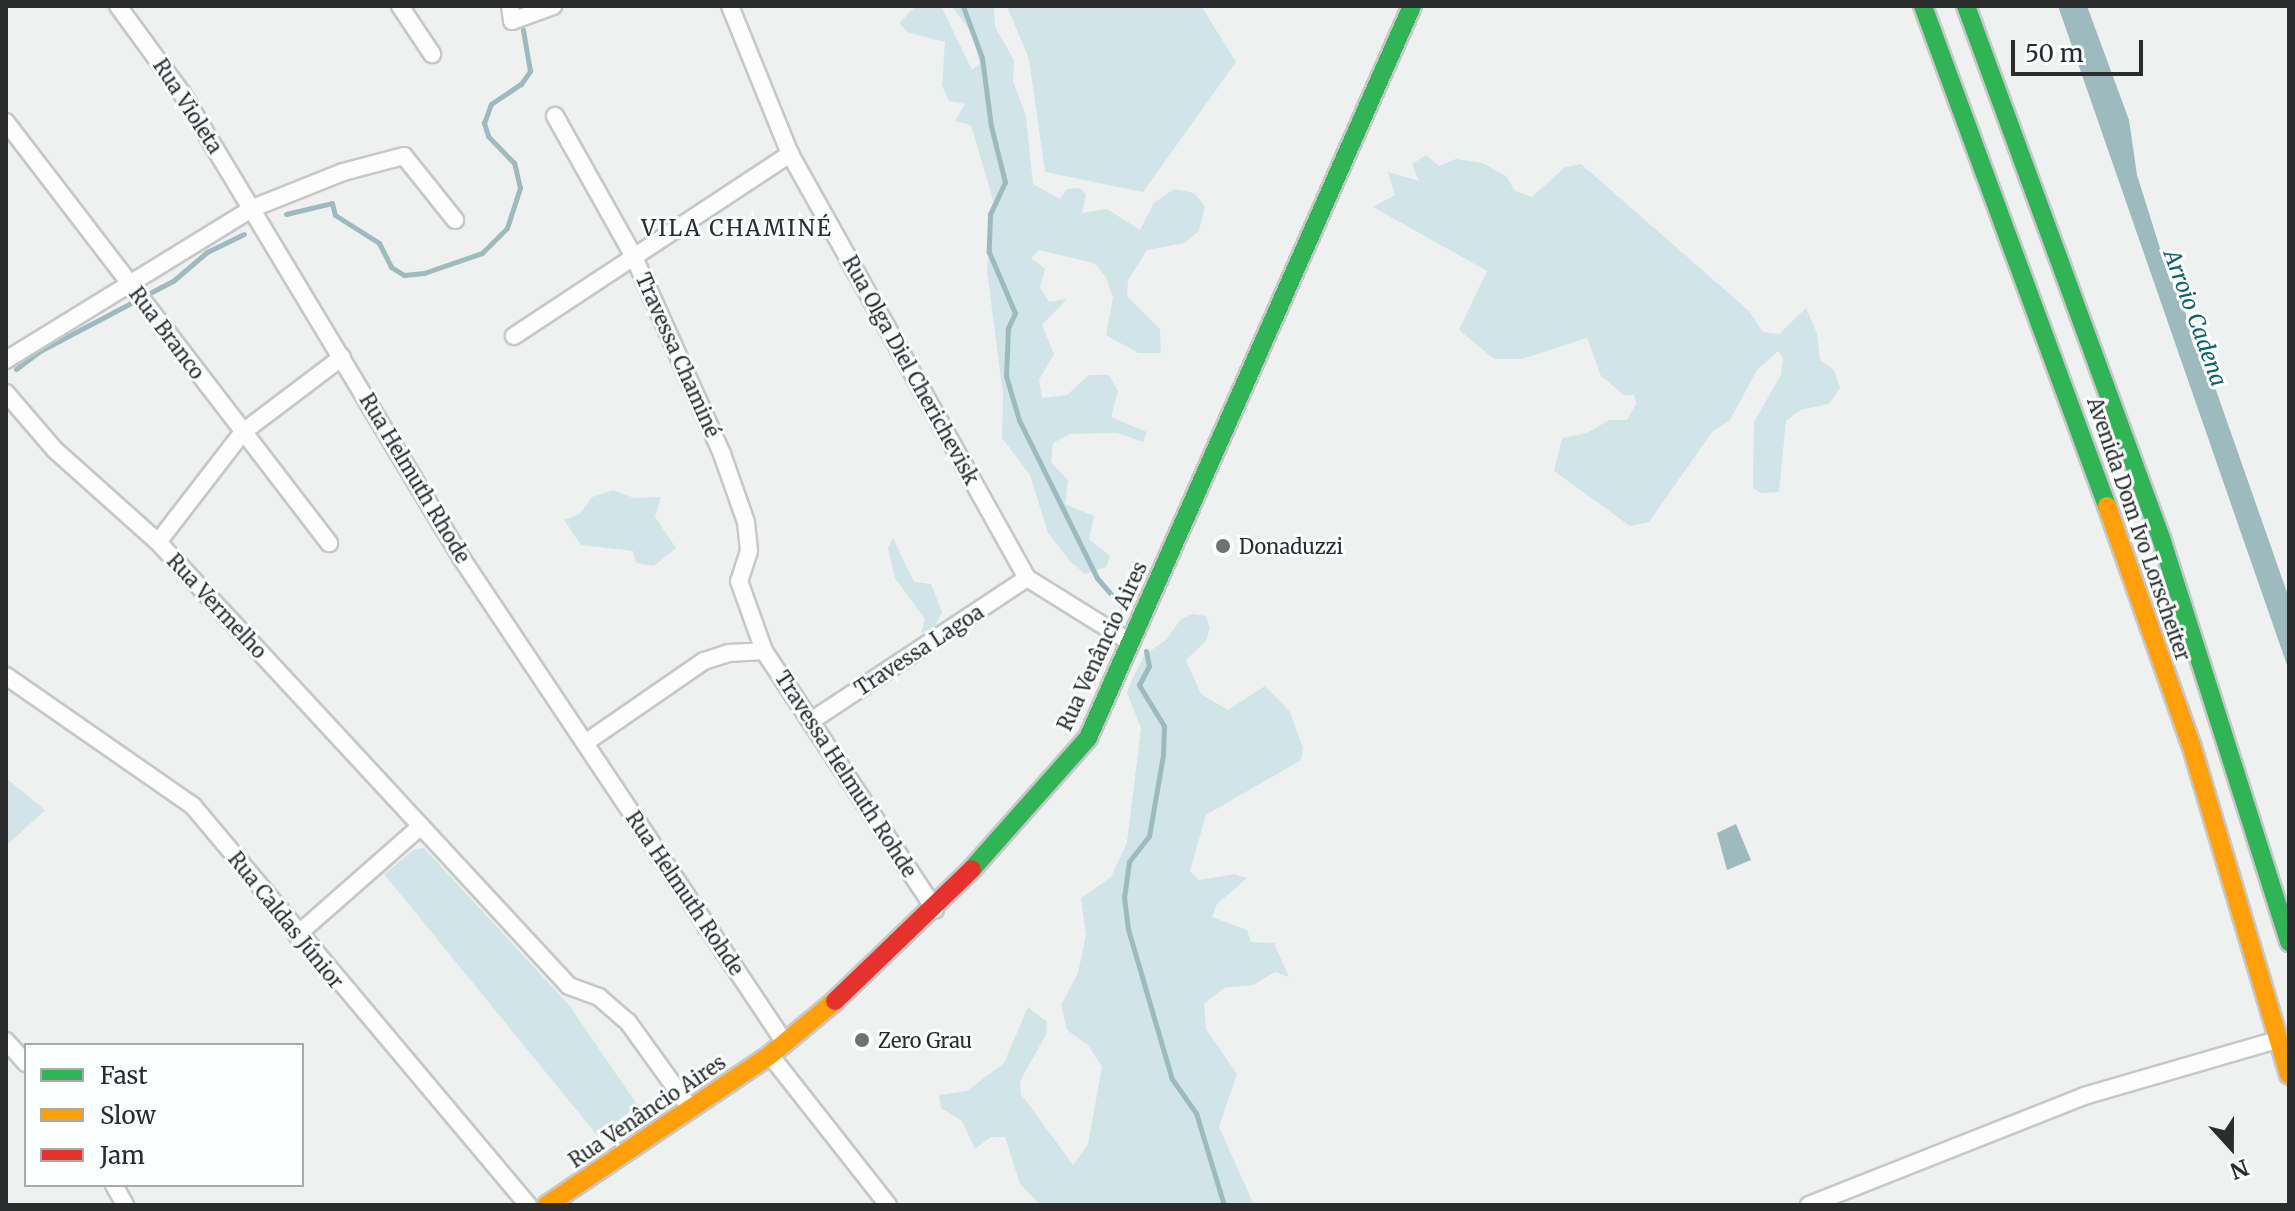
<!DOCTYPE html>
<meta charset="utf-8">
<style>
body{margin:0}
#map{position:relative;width:2295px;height:1211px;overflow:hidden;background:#eff1f1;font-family:Merriweather,serif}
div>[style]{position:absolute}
.green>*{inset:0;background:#d1e4e7}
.water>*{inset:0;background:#9dbabe}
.stream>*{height:5px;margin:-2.5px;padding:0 2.5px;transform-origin:2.5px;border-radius:2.5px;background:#9dbabe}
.roads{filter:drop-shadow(2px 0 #c6c8c8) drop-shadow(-2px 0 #c6c8c8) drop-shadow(0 2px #c6c8c8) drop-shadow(0 -2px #c6c8c8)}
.street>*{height:16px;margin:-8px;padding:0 8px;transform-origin:8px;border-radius:8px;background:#fdfdfd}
.fast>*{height:18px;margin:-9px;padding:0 9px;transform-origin:9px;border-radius:9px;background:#30b455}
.slow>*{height:18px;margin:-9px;padding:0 9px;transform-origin:9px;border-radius:9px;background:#ff9f0a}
.jam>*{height:18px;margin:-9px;padding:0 9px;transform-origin:9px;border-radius:9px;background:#e5322d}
.dots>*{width:22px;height:22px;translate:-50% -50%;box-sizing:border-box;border:4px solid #fcffff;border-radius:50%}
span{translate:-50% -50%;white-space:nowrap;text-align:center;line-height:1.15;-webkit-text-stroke:6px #fcffff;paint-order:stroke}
.street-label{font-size:20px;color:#2b2c2d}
.poi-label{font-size:20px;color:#2b2c2d}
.left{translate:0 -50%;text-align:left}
.neighbourhood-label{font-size:22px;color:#2b2c2d;letter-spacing:2px}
.water-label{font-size:22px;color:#0d626c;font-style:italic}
.frame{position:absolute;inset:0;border:8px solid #2b2c2d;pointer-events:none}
.legend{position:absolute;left:24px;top:1043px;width:280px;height:144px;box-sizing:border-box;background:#fcffff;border:2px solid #a8abab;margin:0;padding:10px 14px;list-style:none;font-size:24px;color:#2b2c2d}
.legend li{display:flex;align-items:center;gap:16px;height:40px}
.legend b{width:40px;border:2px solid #a8abab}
.north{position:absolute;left:2191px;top:1107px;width:80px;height:80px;-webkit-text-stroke:6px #fcffff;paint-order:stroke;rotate:159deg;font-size:22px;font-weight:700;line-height:32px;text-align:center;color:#2b2c2d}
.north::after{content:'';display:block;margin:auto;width:28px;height:36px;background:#2b2c2d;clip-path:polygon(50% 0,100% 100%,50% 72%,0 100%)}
.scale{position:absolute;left:2011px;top:40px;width:132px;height:36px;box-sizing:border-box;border:4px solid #2b2c2d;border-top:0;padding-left:10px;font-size:24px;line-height:28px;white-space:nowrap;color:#2b2c2d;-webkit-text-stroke:6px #fcffff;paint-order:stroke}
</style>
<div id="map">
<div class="green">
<i style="clip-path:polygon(916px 6px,941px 6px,972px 70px,980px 64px,972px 34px,952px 6px,994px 6px,995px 27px,1014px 60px,1013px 81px,1026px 116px,1033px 184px,1060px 199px,1067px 189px,1080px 188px,1086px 195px,1082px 213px,1107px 209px,1140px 230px,1154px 203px,1174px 189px,1194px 193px,1205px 206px,1199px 231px,1184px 243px,1147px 250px,1128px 280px,1127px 296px,1160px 329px,1161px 353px,1138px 353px,1106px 335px,1113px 298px,1106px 277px,1094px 263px,1039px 250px,1031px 258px,1045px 269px,1040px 287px,1049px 302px,1067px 299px,1042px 325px,1054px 354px,1039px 380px,1042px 398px,1067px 395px,1089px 375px,1109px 375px,1118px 391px,1111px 417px,1147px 432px,1143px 442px,1117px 433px,1070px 434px,1053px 443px,1051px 462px,1068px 480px,1065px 504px,1094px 516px,1089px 539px,1110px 556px,1106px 567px,1085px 574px,1070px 561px,1048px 533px,1030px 475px,1002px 438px,1003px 395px,987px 270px,994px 203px,971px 125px,955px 121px,965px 104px,949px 101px,942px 85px,945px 42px,907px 32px,899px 23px)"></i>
<i style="clip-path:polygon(1007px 6px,1201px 6px,1236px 62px,1143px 192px,1045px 172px,1029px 59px)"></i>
<i style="clip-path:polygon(1426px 155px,1439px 166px,1456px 159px,1482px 163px,1506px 176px,1515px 191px,1532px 197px,1565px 167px,1581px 164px,1749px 311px,1763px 332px,1779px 334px,1806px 308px,1817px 333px,1820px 360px,1834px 370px,1840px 388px,1829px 404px,1800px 410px,1786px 421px,1779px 492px,1761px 493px,1753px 488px,1754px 422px,1781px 375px,1783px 358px,1778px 351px,1757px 370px,1730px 420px,1712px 432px,1649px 522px,1630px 526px,1554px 471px,1562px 438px,1587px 433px,1609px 420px,1627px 420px,1636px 404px,1634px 395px,1624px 395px,1601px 376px,1587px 338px,1522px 359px,1494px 359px,1459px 330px,1487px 271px,1373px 207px,1395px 195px,1388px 172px,1419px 181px,1412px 164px)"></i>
<i style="clip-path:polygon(613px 490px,634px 498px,661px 497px,655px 517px,676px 548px,654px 566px,636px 563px,633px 551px,581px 545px,564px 520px,580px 514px,592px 497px)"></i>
<i style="clip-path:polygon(893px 538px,914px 582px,931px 584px,942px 612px,934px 628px,921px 633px,925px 619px,895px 578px,888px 548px)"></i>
<i style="clip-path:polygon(1193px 614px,1206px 616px,1210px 628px,1206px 641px,1186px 660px,1201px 694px,1228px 710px,1265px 686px,1290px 712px,1303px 748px,1301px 760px,1206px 815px,1190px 871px,1199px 880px,1235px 874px,1247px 878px,1217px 904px,1212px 917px,1247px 930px,1251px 942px,1274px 943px,1289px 977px,1275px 972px,1253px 985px,1224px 988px,1204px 1004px,1206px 1029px,1237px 1074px,1219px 1127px,1254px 1205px,1040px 1205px,1020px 1184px,1005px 1137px,991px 1137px,975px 1149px,962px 1121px,941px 1108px,939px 1095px,967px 1091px,1004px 1063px,1028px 1007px,1047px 1022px,1046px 1035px,1020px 1081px,1021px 1094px,1073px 1165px,1088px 1144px,1102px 1067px,1088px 1045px,1067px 1030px,1061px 1005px,1078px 973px,1086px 935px,1081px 898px,1111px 877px,1127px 842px,1141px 728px,1127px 693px,1131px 682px,1144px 655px,1166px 640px,1181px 619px)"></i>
<i style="clip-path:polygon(6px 778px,45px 810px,6px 846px)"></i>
<i style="clip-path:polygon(424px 848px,569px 1005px,638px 1106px,597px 1135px,384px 874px,415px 849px)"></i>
</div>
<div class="water">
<i style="clip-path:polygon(2058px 6px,2087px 6px,2129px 120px,2137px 175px,2170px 280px,2181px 294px,2193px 345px,2211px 376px,2289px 598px,2289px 671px)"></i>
<i style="clip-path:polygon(1736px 824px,1751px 860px,1727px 870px,1717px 833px)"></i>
</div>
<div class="stream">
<i style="left:963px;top:6px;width:55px;rotate:69.9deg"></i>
<i style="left:982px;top:58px;width:69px;rotate:82.5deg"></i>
<i style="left:991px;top:126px;width:58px;rotate:76deg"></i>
<i style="left:1005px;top:182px;width:35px;rotate:115deg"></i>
<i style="left:990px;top:214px;width:38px;rotate:92deg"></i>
<i style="left:989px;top:252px;width:66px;rotate:66.9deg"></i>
<i style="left:1015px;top:313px;width:17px;rotate:115deg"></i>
<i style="left:1008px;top:328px;width:48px;rotate:92.4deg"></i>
<i style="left:1006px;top:376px;width:46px;rotate:73.5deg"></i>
<i style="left:1019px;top:420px;width:176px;rotate:63.7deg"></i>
<i style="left:1097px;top:578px;width:38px;rotate:49deg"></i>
<i style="left:286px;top:214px;width:47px;rotate:-13.4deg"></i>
<i style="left:332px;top:203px;width:12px;rotate:76deg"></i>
<i style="left:335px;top:215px;width:52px;rotate:32.5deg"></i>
<i style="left:379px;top:243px;width:27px;rotate:63deg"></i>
<i style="left:391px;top:267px;width:15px;rotate:32deg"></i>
<i style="left:404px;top:275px;width:20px;rotate:-6deg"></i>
<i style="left:424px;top:273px;width:61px;rotate:-19deg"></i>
<i style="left:482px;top:253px;width:35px;rotate:-45deg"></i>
<i style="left:507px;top:228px;width:42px;rotate:-72deg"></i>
<i style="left:520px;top:188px;width:26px;rotate:-103deg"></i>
<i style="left:514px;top:163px;width:37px;rotate:-134deg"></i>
<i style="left:488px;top:136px;width:14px;rotate:-107deg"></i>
<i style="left:484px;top:123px;width:20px;rotate:-70deg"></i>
<i style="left:491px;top:104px;width:36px;rotate:-34deg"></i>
<i style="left:521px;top:84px;width:16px;rotate:-55deg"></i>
<i style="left:530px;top:71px;width:42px;rotate:-99.7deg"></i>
<i style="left:16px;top:369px;width:30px;rotate:-37deg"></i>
<i style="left:40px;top:351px;width:150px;rotate:-27.8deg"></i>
<i style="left:173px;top:281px;width:45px;rotate:-40.5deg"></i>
<i style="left:207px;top:252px;width:41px;rotate:-25.9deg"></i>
<i style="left:1146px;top:651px;width:15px;rotate:79deg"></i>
<i style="left:1149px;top:666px;width:21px;rotate:118deg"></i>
<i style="left:1139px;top:685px;width:48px;rotate:58.6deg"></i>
<i style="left:1164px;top:726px;width:29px;rotate:92deg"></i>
<i style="left:1163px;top:755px;width:82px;rotate:99.8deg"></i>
<i style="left:1149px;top:836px;width:33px;rotate:128deg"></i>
<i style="left:1129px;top:862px;width:35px;rotate:98deg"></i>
<i style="left:1124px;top:897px;width:32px;rotate:83deg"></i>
<i style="left:1128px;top:929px;width:156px;rotate:73.7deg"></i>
<i style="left:1172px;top:1079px;width:42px;rotate:54.8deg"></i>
<i style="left:1196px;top:1113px;width:96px;rotate:73.1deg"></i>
</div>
<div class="roads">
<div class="street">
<i style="left:118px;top:6px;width:107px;rotate:53.8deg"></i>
<i style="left:181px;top:92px;width:545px;rotate:58.96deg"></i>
<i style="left:462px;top:559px;width:582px;rotate:56.28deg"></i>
<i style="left:400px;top:6px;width:58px;rotate:56.3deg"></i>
<i style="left:510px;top:6px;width:15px;rotate:82deg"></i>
<i style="left:512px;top:21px;width:44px;rotate:-20.1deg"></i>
<i style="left:730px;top:6px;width:160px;rotate:67.9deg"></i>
<i style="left:790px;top:154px;width:486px;rotate:60.8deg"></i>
<i style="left:1027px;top:578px;width:121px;rotate:31.9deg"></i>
<i style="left:555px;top:116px;width:162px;rotate:60.7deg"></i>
<i style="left:634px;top:257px;width:216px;rotate:65.9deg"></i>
<i style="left:722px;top:454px;width:72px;rotate:70.6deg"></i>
<i style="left:746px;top:522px;width:29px;rotate:84deg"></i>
<i style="left:749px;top:551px;width:32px;rotate:108deg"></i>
<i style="left:739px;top:581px;width:74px;rotate:70.3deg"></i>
<i style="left:764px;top:651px;width:310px;rotate:56.5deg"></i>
<i style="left:6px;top:122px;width:531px;rotate:52.5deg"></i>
<i style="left:514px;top:336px;width:331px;rotate:-33.4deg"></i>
<i style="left:6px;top:360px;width:290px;rotate:-31.6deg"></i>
<i style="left:253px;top:208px;width:97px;rotate:-21.8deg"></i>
<i style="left:343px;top:172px;width:63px;rotate:-14.7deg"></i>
<i style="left:404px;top:156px;width:82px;rotate:51.4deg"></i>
<i style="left:6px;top:393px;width:75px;rotate:49.3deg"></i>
<i style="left:55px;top:450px;width:138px;rotate:41.8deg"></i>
<i style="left:158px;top:542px;width:605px;rotate:47.21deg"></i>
<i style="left:569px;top:986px;width:32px;rotate:20deg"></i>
<i style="left:599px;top:997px;width:38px;rotate:41deg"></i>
<i style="left:628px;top:1022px;width:106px;rotate:54.2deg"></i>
<i style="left:158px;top:542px;width:139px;rotate:-52.3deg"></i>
<i style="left:243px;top:432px;width:124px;rotate:-37.1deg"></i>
<i style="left:6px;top:676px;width:228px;rotate:34.8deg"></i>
<i style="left:193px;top:806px;width:521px;rotate:49.98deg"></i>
<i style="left:811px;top:721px;width:259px;rotate:-33.5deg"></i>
<i style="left:585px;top:743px;width:145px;rotate:-34.6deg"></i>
<i style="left:704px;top:661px;width:25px;rotate:-18deg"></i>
<i style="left:728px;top:653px;width:36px;rotate:-3deg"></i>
<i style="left:297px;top:935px;width:165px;rotate:-41.3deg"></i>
<i style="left:6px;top:1041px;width:30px;rotate:48deg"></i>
<i style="left:770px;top:1055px;width:191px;rotate:51.8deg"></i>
<i style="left:114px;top:1185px;width:23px;rotate:61deg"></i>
<i style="left:1809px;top:1205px;width:296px;rotate:-21.6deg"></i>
<i style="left:2084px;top:1096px;width:204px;rotate:-16.2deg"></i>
</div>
<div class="fast">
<i style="left:1923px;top:6px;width:533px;rotate:69.8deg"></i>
<i style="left:1966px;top:6px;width:567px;rotate:69.87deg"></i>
<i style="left:2161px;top:538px;width:424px;rotate:72.4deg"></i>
<i style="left:972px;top:869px;width:175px;rotate:-48.5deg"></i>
<i style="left:1088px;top:738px;width:800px;rotate:-66.12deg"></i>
</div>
<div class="slow">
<i style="left:2107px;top:506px;width:252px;rotate:70.6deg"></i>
<i style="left:2191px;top:744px;width:345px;rotate:73.5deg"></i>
<i style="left:547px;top:1205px;width:269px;rotate:-33.9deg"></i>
<i style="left:770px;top:1055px;width:85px;rotate:-39.7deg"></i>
</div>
<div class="jam">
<i style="left:835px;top:1001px;width:190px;rotate:-43.9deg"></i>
</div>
</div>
<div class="dots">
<i style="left:1223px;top:546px;background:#707172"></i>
<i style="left:862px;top:1040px;background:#707172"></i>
</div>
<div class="street-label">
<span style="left:188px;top:106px;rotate:57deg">Rua Violeta</span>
<span style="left:167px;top:333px;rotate:53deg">Rua Branco</span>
<span style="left:678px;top:355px;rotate:66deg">Travessa Chaminé</span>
<span style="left:911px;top:370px;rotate:61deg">Rua Olga Diel Cherichevisk</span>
<span style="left:415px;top:478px;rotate:59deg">Rua Helmuth Rhode</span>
<span style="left:2139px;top:529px;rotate:71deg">Avenida Dom Ivo Lorscheiter</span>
<span style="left:217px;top:606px;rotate:47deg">Rua Vermelho</span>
<span style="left:1102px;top:646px;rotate:-65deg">Rua Venâncio Aires</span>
<span style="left:919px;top:650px;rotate:-33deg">Travessa Lagoa</span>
<span style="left:846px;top:774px;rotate:57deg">Travessa Helmuth Rohde</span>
<span style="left:685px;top:893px;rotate:56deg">Rua Helmuth Rohde</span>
<span style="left:286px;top:920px;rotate:51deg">Rua Caldas Júnior</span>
<span style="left:647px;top:1111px;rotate:-34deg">Rua Venâncio Aires</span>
</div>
<div class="poi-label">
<span class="left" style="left:1239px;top:546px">Donaduzzi</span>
<span class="left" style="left:878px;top:1040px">Zero Grau</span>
</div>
<div class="neighbourhood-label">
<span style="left:737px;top:229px">VILA CHAMINÉ</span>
</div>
<div class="water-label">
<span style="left:2195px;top:318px;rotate:70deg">Arroio Cadena</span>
</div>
<div class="frame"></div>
<ul class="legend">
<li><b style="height:10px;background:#30b455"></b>Fast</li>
<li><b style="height:10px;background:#ff9f0a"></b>Slow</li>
<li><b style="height:10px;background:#e5322d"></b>Jam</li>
</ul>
<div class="north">N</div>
<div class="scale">50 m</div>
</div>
